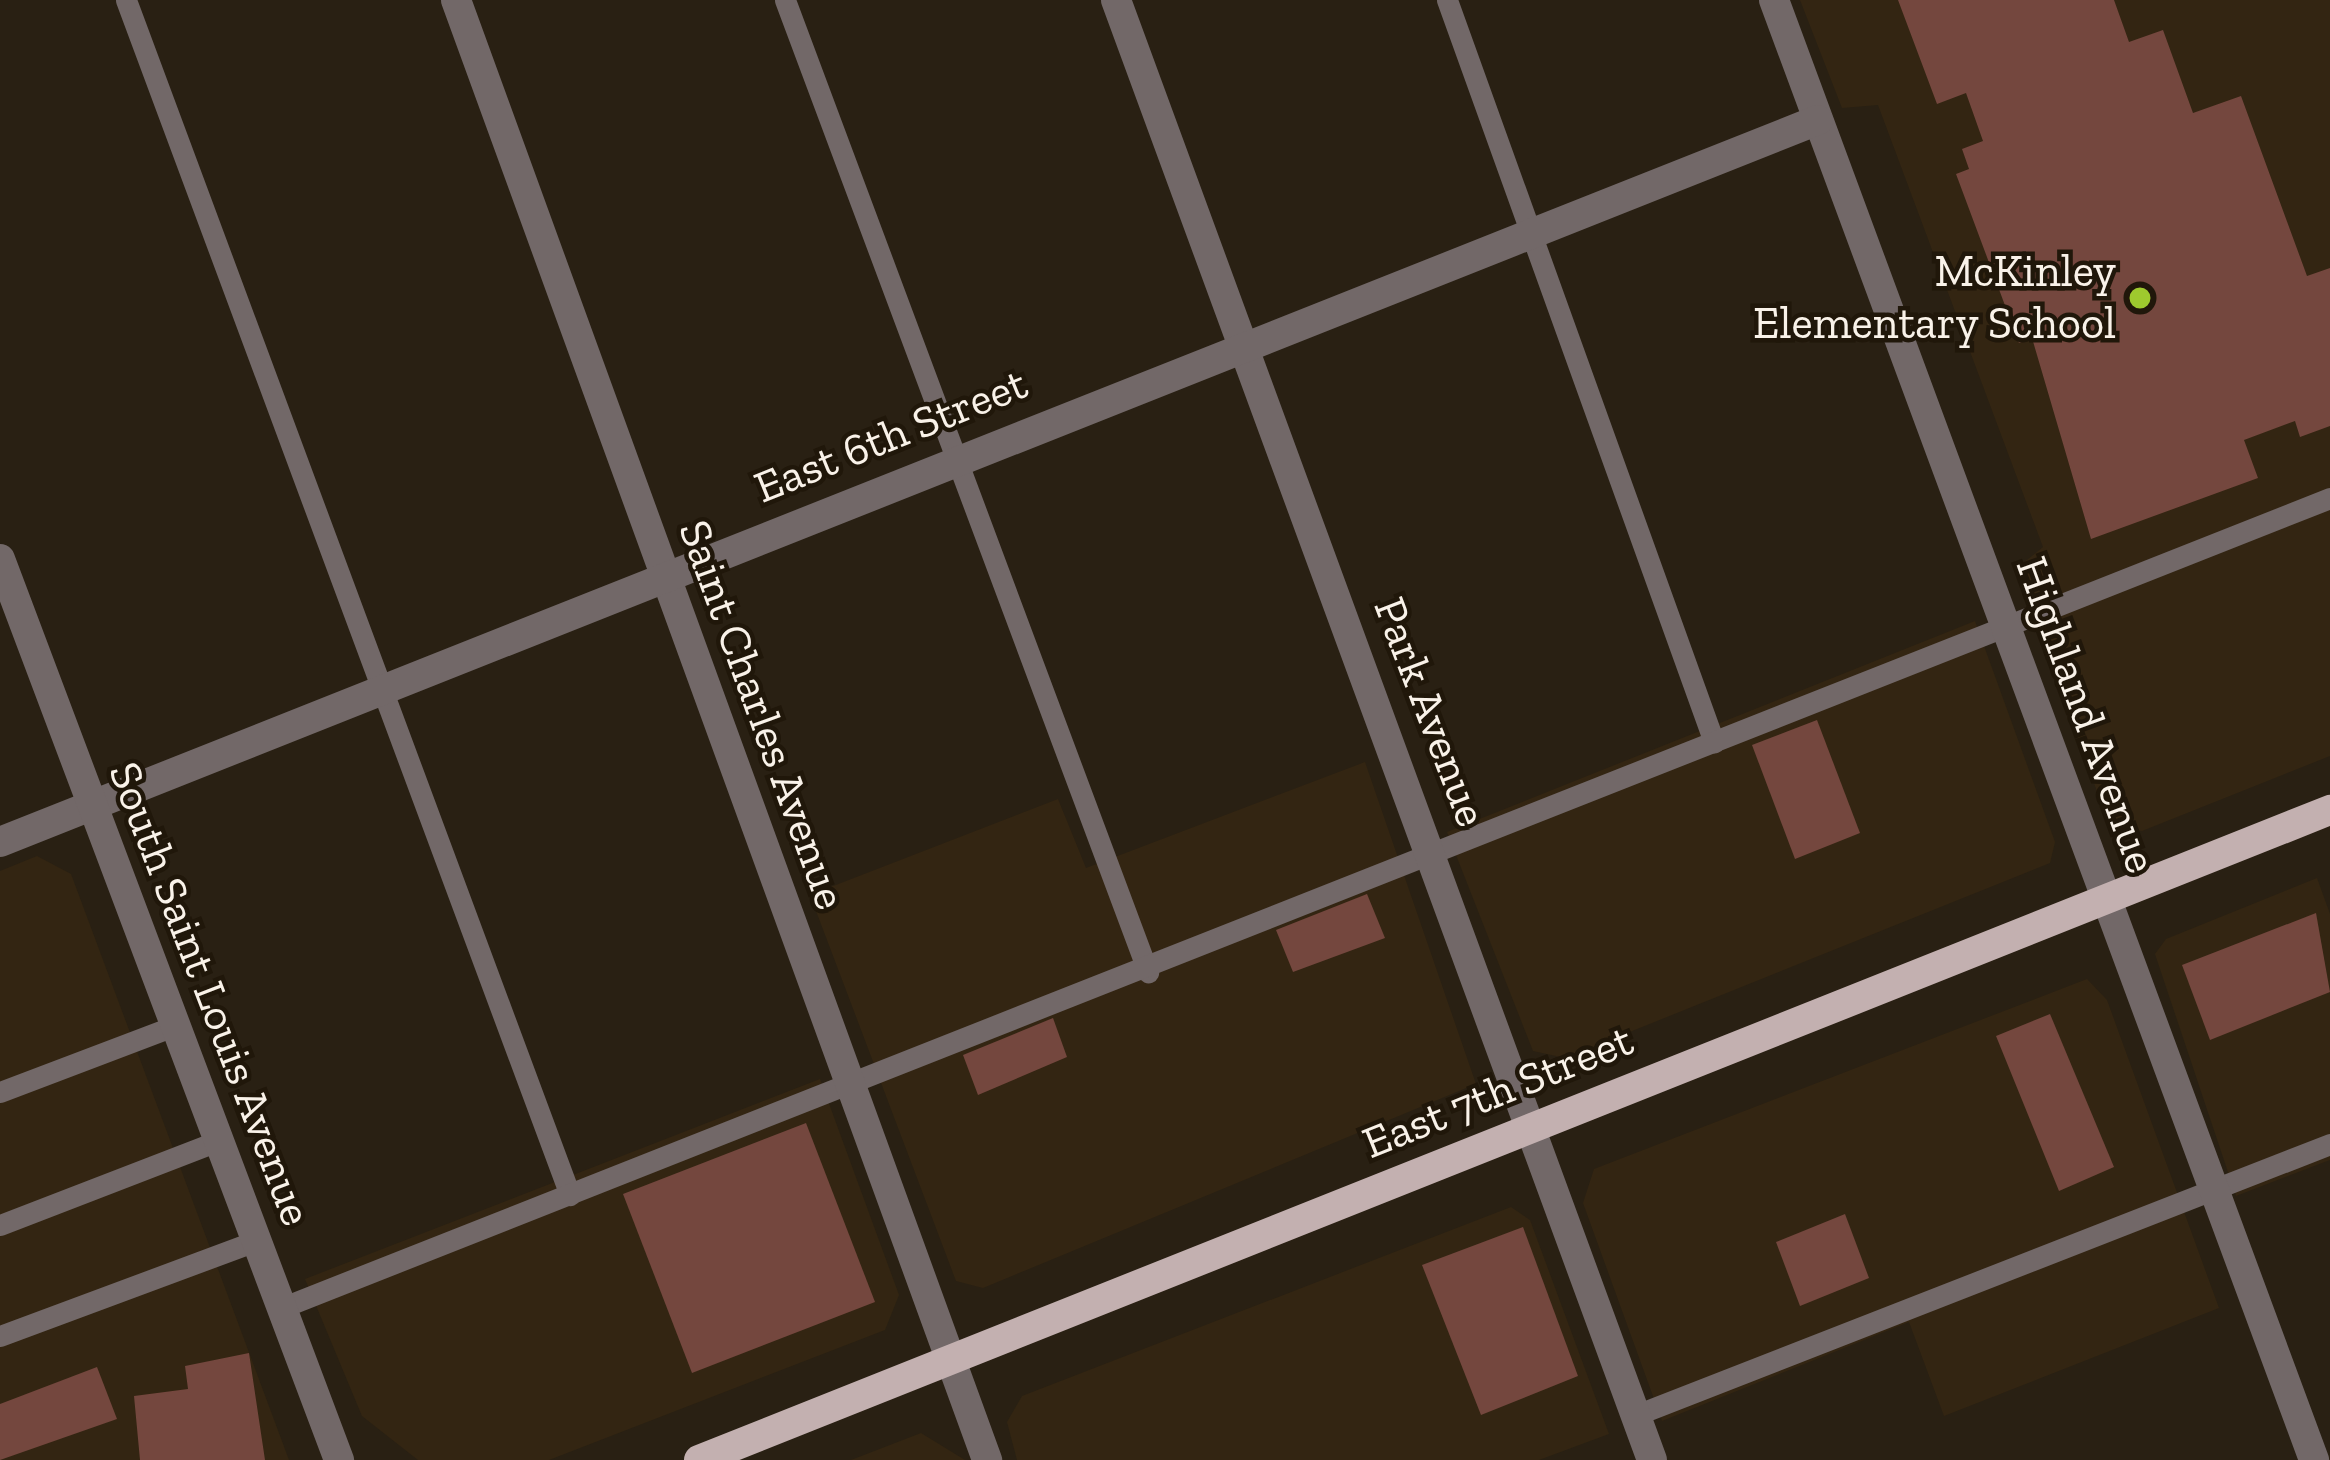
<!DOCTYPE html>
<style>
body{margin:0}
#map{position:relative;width:2330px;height:1460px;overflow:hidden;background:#292013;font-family:"Zilla Slab",serif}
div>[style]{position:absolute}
.built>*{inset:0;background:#332512}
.building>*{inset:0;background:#74473e}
.service>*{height:21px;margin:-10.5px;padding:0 10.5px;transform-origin:10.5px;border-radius:10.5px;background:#726868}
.minor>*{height:30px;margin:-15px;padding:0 15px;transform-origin:15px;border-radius:15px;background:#726868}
.tertiary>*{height:30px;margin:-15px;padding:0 15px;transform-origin:15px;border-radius:15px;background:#726868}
.primary>*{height:30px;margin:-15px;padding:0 15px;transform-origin:15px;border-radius:15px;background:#c3b0b0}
.dots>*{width:33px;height:33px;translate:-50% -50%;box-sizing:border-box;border:6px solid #20170a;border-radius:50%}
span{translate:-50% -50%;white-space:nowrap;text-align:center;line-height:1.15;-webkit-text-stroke:9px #20170a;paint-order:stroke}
.poi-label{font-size:45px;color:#f9f2e9}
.right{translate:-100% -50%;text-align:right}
.street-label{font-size:45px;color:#f9f2e9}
</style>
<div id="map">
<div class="built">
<i style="clip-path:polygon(1800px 0,2330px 0,2330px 756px,2142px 831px,2109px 825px,2017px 568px,2043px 547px,1878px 105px,1842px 108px)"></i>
<i style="clip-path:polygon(1975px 621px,2055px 842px,2050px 863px,1565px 1058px,1533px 1051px,1447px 832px)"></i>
<i style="clip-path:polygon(1365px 762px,1476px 1084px,983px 1288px,956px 1281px,810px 895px,1058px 799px,1086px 868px)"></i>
<i style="clip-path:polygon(37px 856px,71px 874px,289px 1460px,0 1460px,0 871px)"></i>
<i style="clip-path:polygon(2317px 878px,2330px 914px,2330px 1160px,2236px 1196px,2155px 954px,2166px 939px)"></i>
<i style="clip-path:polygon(2087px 979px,2107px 1000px,2219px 1308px,1944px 1416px,1909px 1322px,1662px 1421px,1583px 1203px,1594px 1169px)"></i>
<i style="clip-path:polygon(820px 1079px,899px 1295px,885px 1330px,549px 1460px,418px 1460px,362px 1416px,305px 1279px)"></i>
<i style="clip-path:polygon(1511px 1207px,1530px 1220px,1609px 1434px,1539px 1460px,1017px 1460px,1007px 1422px,1022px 1396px)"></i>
<i style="clip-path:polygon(921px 1433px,965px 1460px,851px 1460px)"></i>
</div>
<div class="building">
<i style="clip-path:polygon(1898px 0,2114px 0,2129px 42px,2163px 30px,2193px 113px,2241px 96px,2307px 276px,2330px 268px,2330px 426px,2300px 437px,2295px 421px,2244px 440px,2258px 478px,2091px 539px,2032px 338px,2019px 343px,1956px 174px,1969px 169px,1962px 149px,1983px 141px,1966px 93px,1937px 104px)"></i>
<i style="clip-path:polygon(1817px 720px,1860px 833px,1795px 859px,1752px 745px)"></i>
<i style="clip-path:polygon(1367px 894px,1385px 938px,1293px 972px,1276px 930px)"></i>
<i style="clip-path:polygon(2316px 913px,2330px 992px,2210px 1040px,2182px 965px)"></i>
<i style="clip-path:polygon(2050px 1014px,2114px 1167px,2059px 1191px,1996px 1036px)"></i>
<i style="clip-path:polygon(1053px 1018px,1067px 1057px,978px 1095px,963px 1055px)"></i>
<i style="clip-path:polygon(806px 1123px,875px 1302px,692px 1373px,623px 1194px)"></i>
<i style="clip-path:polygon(1845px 1214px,1869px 1278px,1800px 1306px,1776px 1242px)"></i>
<i style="clip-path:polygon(1523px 1227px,1578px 1376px,1481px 1415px,1422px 1265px)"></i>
<i style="clip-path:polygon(249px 1353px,265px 1460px,140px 1460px,134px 1396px,188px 1389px,185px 1366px)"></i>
<i style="clip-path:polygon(97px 1367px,117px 1419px,0 1460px,0 1404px)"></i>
</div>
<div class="service">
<i style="left:126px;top:0;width:1275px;rotate:69.62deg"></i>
<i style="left:785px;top:0;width:1038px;rotate:69.52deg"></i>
<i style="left:1447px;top:0;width:789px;rotate:70.21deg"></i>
<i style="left:0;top:1092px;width:186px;rotate:-20.8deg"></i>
<i style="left:0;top:1225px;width:234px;rotate:-21.1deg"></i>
<i style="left:281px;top:1308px;width:2203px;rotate:-21.57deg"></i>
<i style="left:0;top:1336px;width:272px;rotate:-20.4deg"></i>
<i style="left:1636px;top:1415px;width:745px;rotate:-21.33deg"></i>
</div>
<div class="minor">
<i style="left:456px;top:0;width:1554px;rotate:70.01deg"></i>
<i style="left:1116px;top:0;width:1555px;rotate:69.84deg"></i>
<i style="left:1774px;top:0;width:1557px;rotate:69.7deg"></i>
<i style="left:0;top:842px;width:1956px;rotate:-21.66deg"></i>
</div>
<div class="tertiary">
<i style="left:0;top:559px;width:963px;rotate:69.38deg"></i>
</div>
<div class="primary">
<i style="left:699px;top:1460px;width:1756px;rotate:-21.73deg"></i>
</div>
<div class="dots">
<i style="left:2140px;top:298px;background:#9eca2e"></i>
</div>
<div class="poi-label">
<span class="right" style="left:2116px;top:298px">McKinley<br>Elementary School</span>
</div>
<div class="street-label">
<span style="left:891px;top:436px;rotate:-22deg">East 6th Street</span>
<span style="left:1430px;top:712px;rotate:69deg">Park Avenue</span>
<span style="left:762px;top:715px;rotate:70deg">Saint Charles Avenue</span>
<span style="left:2086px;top:715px;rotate:70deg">Highland Avenue</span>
<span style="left:210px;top:994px;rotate:69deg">South Saint Louis Avenue</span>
<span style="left:1498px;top:1092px;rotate:-22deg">East 7th Street</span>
</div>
</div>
